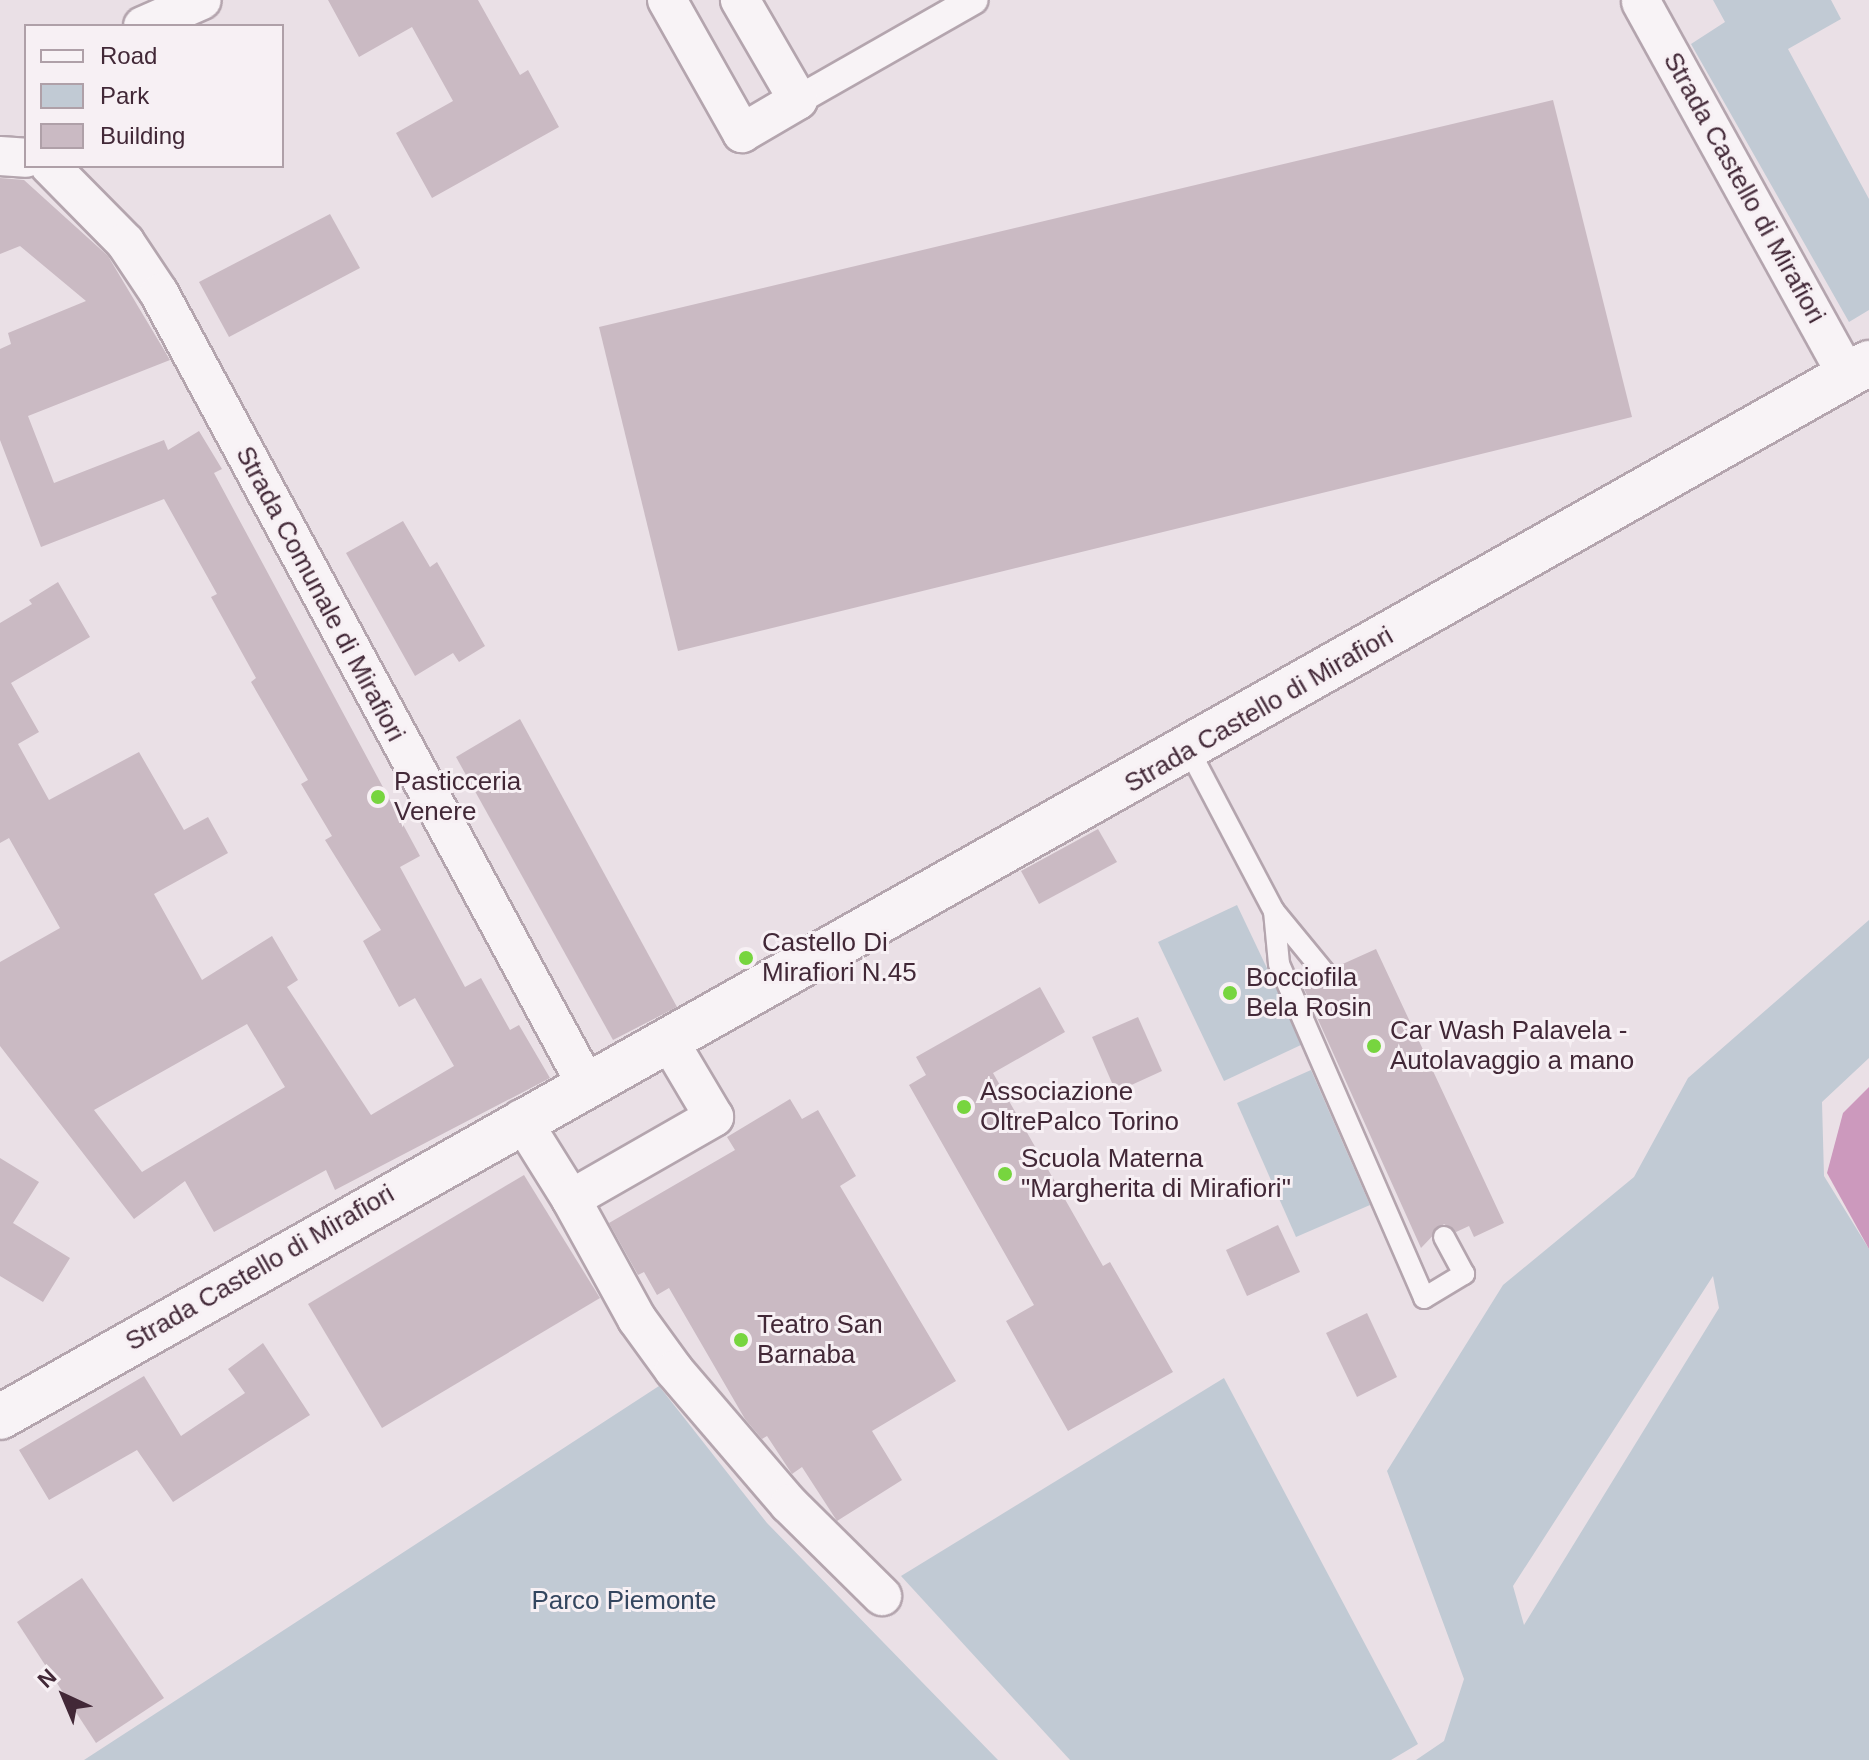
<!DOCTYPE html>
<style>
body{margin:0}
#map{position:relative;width:1869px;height:1760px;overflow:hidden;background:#eae0e6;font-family:Arial,sans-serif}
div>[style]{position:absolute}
.green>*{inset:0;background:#c1cad4}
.water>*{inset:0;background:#cc99bd}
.building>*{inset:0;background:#cabac3}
.roads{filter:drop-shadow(2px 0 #b4a5ae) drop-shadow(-2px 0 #b4a5ae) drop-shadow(0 2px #b4a5ae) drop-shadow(0 -2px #b4a5ae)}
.service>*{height:20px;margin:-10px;padding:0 10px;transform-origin:10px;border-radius:10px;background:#f8f3f6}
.pedestrian>*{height:28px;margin:-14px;padding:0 14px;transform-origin:14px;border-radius:14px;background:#f8f3f6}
.minor>*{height:38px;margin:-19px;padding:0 19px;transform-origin:19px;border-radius:19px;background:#f8f3f6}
.tertiary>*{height:44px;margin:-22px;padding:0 22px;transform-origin:22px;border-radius:22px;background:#f8f3f6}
.dots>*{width:22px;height:22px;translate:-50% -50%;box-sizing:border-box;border:4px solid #f7f0f4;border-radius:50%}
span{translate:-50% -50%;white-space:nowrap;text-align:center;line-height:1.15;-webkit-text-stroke:6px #f7f0f4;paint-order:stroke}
.street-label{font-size:26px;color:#422837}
.poi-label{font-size:26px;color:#422837}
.left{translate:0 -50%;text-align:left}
.park-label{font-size:26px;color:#34465f}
.legend{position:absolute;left:24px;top:24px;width:260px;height:144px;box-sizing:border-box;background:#f7f0f4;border:2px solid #afa0a8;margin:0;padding:10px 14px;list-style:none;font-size:24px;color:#422837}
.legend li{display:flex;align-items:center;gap:16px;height:40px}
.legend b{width:40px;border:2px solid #afa0a8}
.north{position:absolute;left:24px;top:1656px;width:80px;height:80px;-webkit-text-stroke:6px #f7f0f4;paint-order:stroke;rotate:316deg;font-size:22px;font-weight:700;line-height:32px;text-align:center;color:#422837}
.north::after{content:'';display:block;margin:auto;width:28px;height:36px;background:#422837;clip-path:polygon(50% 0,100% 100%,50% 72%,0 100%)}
</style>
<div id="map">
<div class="green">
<i style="clip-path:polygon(1713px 0,1831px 0,1841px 19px,1788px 49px,1869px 199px,1869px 310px,1849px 322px,1691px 44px,1725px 22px)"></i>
<i style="clip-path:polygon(1237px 905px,1303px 1044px,1224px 1081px,1158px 942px)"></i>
<i style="clip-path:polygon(evenodd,1869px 920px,1869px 1058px,1822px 1102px,1824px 1176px,1869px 1249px,1869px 1760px,1416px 1760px,1444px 1741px,1464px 1679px,1387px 1471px,1503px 1285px,1634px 1177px,1688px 1078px,1869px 920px,1713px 1276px,1719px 1308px,1524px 1625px,1513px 1586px,1713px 1276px)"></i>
<i style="clip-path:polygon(1311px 1070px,1370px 1205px,1296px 1237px,1237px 1103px)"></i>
<i style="clip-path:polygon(1224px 1378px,1418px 1744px,1391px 1760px,1070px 1760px,901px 1576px)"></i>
<i style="clip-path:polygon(659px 1386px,767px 1523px,998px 1760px,84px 1760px)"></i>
</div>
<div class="water">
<i style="clip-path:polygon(1869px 1087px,1869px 1249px,1827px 1173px,1843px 1113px)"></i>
</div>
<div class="building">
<i style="clip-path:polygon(328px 0,478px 0,520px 75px,528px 70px,559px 127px,432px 198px,396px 133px,453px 101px,412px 27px,359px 57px)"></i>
<i style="clip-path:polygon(1553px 100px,1632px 417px,678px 651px,599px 327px)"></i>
<i style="clip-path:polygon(evenodd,0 178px,24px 180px,108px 256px,170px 360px,28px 416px,54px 483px,164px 440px,168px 450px,199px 431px,222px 469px,214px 473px,420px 856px,400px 867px,465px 987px,481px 978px,510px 1030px,519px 1025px,550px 1078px,335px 1190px,326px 1170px,214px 1232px,185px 1181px,134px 1219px,0 1046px,0 962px,60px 928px,9px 838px,0 843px,0 623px,32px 604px,29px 600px,58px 582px,90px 637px,11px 683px,39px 732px,18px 744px,49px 800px,139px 752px,184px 830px,208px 817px,228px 853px,154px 894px,202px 980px,272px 936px,298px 980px,287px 987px,371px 1115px,454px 1066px,415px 998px,399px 1007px,363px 941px,381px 930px,325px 840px,332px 836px,301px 784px,308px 780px,251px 682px,256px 678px,211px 597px,217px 594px,164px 499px,41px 547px,0 440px,0 349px,11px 344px,8px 333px,86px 301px,20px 246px,0 254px,0 178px,247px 1024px,285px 1087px,142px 1172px,94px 1110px,247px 1024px)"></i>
<i style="clip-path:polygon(330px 214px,360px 268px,229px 337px,199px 282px)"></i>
<i style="clip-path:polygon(403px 521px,430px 567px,437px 562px,485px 646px,459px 662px,453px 653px,415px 676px,346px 553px)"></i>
<i style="clip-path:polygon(520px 719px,677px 1007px,613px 1040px,456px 757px)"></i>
<i style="clip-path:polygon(1098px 829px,1117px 862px,1039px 904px,1021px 871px)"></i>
<i style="clip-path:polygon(1376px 949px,1504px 1223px,1474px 1237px,1469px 1226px,1456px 1232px,1444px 1224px,1421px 1248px,1302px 984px,1313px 979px,1333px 983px,1336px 967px)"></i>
<i style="clip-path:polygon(1040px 987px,1065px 1032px,993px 1073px,1103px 1266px,1110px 1262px,1173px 1372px,1068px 1431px,1006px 1321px,1034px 1305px,909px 1085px,926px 1075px,916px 1057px)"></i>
<i style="clip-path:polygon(1138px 1017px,1162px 1071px,1116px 1092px,1092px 1037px)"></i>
<i style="clip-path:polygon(790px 1099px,802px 1119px,818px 1110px,856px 1176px,840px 1186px,956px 1381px,872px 1431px,902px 1480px,837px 1521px,802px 1467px,792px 1474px,767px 1436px,762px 1439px,745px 1419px,669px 1288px,657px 1295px,644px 1272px,638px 1275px,609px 1223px,735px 1150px,727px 1137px)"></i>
<i style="clip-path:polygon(0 1158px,39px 1182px,13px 1223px,70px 1258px,43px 1302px,0 1276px)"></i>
<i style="clip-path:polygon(524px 1175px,600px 1298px,382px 1428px,308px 1304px)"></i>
<i style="clip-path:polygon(1278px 1225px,1300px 1272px,1247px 1296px,1226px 1250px)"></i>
<i style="clip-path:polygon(1367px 1313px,1397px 1377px,1357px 1397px,1326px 1333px)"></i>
<i style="clip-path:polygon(263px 1343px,310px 1415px,173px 1502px,137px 1450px,49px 1500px,19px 1450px,144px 1376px,181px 1436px,245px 1393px,228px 1369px)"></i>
<i style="clip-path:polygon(82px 1578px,164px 1698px,96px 1743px,17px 1622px)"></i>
</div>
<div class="roads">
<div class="service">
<i style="left:1189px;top:750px;width:182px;rotate:62.2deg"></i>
<i style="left:1274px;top:911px;width:80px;rotate:50.6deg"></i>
<i style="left:1274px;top:911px;width:53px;rotate:84.6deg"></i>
<i style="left:1279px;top:964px;width:364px;rotate:66.5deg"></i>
<i style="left:1424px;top:1298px;width:47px;rotate:-31deg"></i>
<i style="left:1464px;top:1274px;width:42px;rotate:-118.4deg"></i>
</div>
<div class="pedestrian">
<i style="left:798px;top:100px;width:202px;rotate:-29.7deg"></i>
</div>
<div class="minor">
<i style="left:667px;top:0;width:153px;rotate:60.6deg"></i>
<i style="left:742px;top:133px;width:65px;rotate:-30.5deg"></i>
<i style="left:798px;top:100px;width:116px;rotate:-120.1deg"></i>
<i style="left:1641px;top:2px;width:426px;rotate:61.1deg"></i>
<i style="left:143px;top:26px;width:64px;rotate:-23.8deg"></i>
<i style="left:0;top:156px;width:26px;rotate:4deg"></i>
<i style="left:50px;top:166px;width:107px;rotate:45.4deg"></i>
<i style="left:125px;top:242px;width:61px;rotate:56.3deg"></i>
<i style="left:159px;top:293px;width:899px;rotate:61.64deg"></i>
<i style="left:521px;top:1119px;width:94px;rotate:58deg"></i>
<i style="left:571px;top:1199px;width:165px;rotate:-29.8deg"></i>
<i style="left:714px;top:1117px;width:92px;rotate:-120.7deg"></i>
<i style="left:571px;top:1199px;width:137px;rotate:61.2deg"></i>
<i style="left:637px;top:1319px;width:63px;rotate:54deg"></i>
<i style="left:674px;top:1370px;width:177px;rotate:49.4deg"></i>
<i style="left:789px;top:1504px;width:131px;rotate:44.7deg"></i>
</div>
<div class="tertiary">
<i style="left:0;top:1417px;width:2146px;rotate:-29.42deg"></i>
</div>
</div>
<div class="dots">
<i style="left:378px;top:797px;background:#77d53f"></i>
<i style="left:746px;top:958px;background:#77d53f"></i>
<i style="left:1230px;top:993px;background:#77d53f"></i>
<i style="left:1374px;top:1046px;background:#77d53f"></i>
<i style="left:964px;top:1107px;background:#77d53f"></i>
<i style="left:1005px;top:1174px;background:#77d53f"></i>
<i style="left:741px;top:1340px;background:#77d53f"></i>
</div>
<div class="street-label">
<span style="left:1744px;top:188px;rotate:61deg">Strada Castello di Mirafiori</span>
<span style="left:320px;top:594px;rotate:62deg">Strada Comunale di Mirafiori</span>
<span style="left:1259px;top:710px;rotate:-30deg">Strada Castello di Mirafiori</span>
<span style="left:260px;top:1268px;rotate:-30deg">Strada Castello di Mirafiori</span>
</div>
<div class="poi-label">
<span class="left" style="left:394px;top:797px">Pasticceria<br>Venere</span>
<span class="left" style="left:762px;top:958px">Castello Di<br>Mirafiori N.45</span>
<span class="left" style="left:1246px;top:993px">Bocciofila<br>Bela Rosin</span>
<span class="left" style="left:1390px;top:1046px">Car Wash Palavela -<br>Autolavaggio a mano</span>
<span class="left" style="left:980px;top:1107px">Associazione<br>OltrePalco Torino</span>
<span class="left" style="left:1021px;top:1174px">Scuola Materna<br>"Margherita di Mirafiori"</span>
<span class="left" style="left:757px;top:1340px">Teatro San<br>Barnaba</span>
</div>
<div class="park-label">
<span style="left:624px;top:1601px">Parco Piemonte</span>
</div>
<ul class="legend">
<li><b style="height:10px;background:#f8f3f6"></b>Road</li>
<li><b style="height:22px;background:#c1cad4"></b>Park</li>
<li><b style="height:22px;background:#cabac3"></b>Building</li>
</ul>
<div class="north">N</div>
</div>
